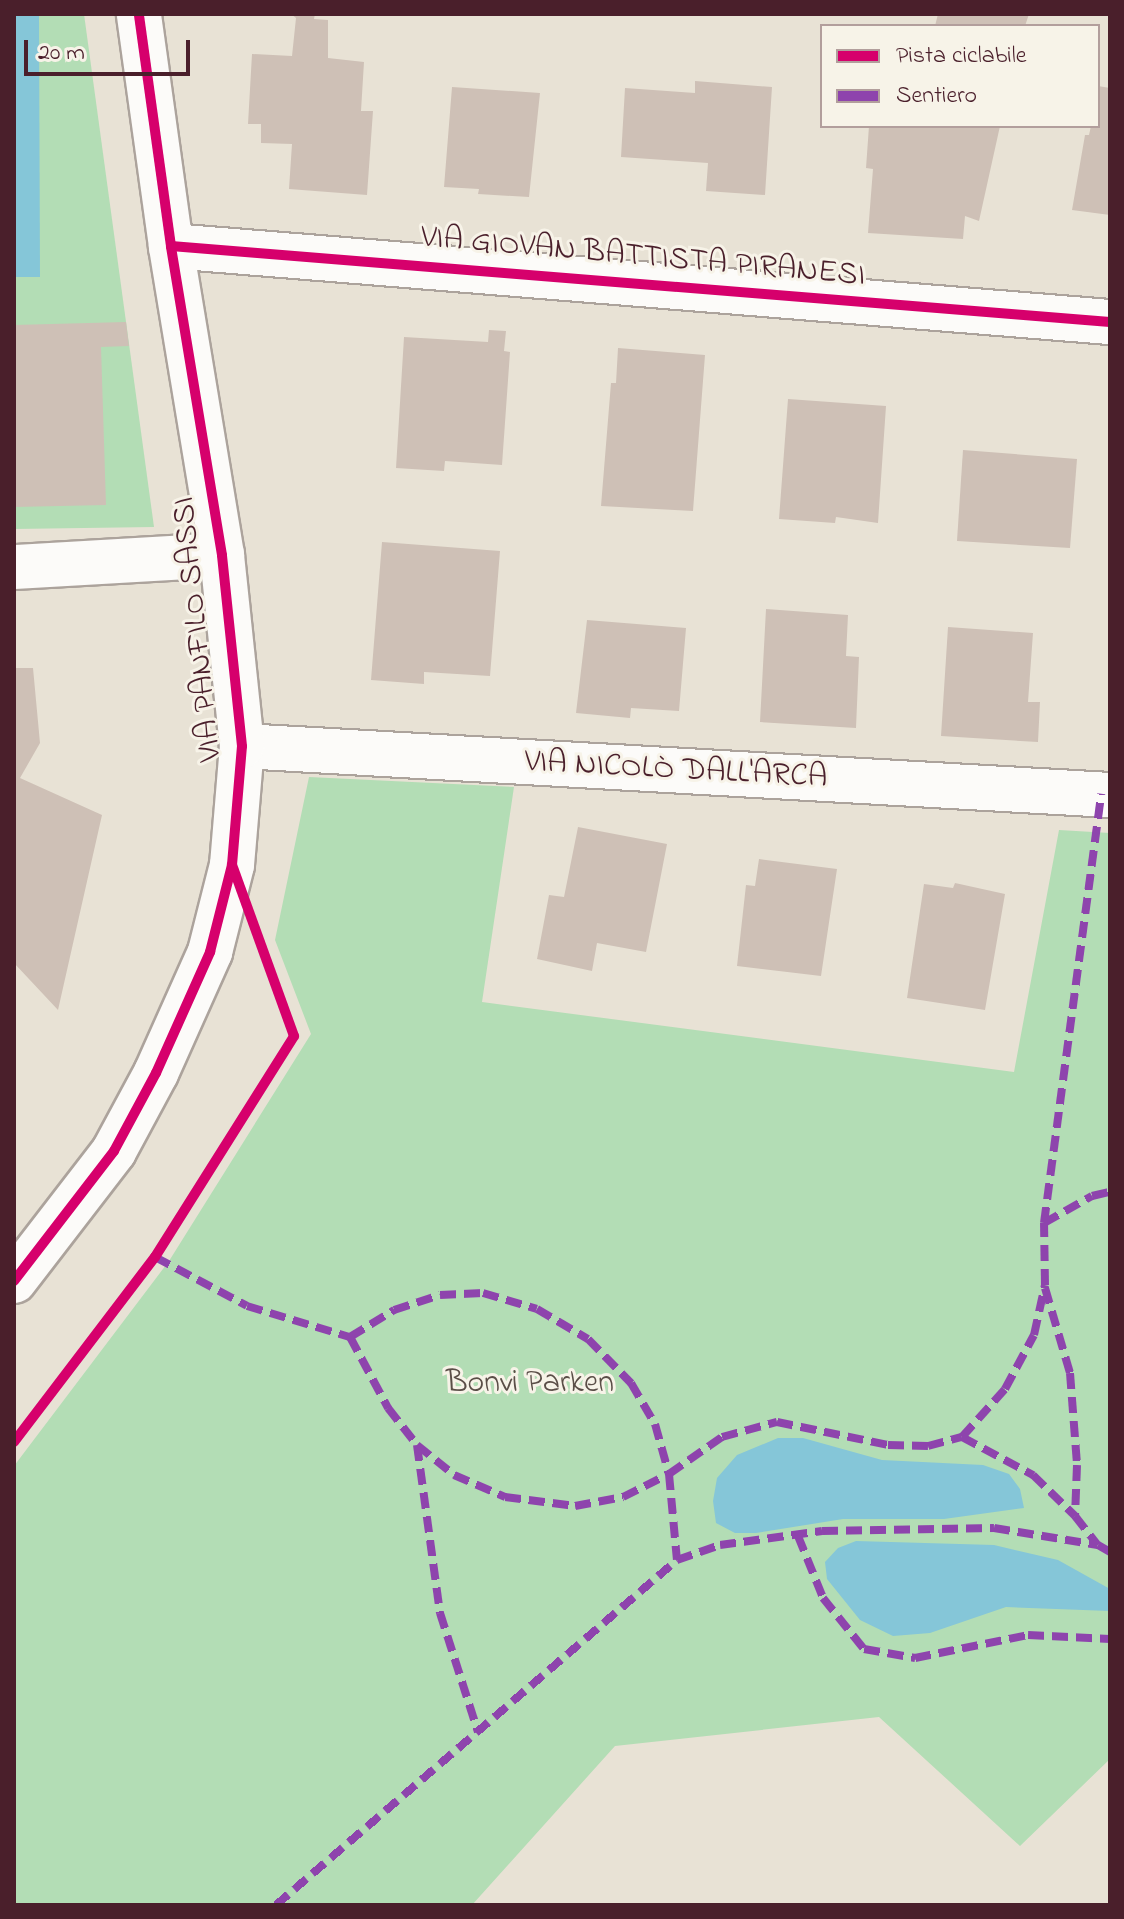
<!DOCTYPE html>
<meta charset="utf-8">
<style>
body{margin:0}
#map{position:relative;width:1124px;height:1919px;overflow:hidden;background:#e8e2d5;font-family:"Indie Flower",sans-serif}
div>[style]{position:absolute}
.green>*{inset:0;background:#b3ddb5}
.water>*{inset:0;background:#85c6d8}
.building>*{inset:0;background:#cec0b6}
.roads{filter:drop-shadow(2px 0 #aca39c) drop-shadow(-2px 0 #aca39c) drop-shadow(0 2px #aca39c) drop-shadow(0 -2px #aca39c)}
.minor>*{height:44px;margin:-22px;padding:0 22px;transform-origin:22px;border-radius:22px;background:#fcfbf9}
.quiet>*{height:8px;margin-top:-4px;transform-origin:0;background:repeating-linear-gradient(90deg,#8e44ad 0 16px,transparent 0 24px)}
.cycleway>*{height:10px;margin:-5px;padding:0 5px;transform-origin:5px;border-radius:5px;background:#d6006c}
span{translate:-50% -50%;white-space:nowrap;text-align:center;line-height:1.15;-webkit-text-stroke:6px #f7f3e8;paint-order:stroke}
.street-label{font-size:32px;color:#4a1f2b}
.park-label{font-size:32px;color:#5a4e47}
.frame{position:absolute;inset:0;border:16px solid #4a1f2b;pointer-events:none}
.legend{position:absolute;left:820px;top:24px;width:280px;height:104px;box-sizing:border-box;background:#f7f3e8;border:2px solid #b29e9c;margin:0;padding:10px 14px;list-style:none;font-size:24px;color:#4a1f2b}
.legend li{display:flex;align-items:center;gap:16px;height:40px}
.legend b{width:40px;border:2px solid #b29e9c}
.scale{position:absolute;left:24px;top:40px;width:166px;height:36px;box-sizing:border-box;border:4px solid #4a1f2b;border-top:0;padding-left:10px;font-size:24px;line-height:28px;white-space:nowrap;color:#4a1f2b;-webkit-text-stroke:6px #f7f3e8;paint-order:stroke}
</style>
<div id="map">
<div class="green">
<i style="clip-path:polygon(14px 14px,84px 14px,154px 527px,14px 529px)"></i>
<i style="clip-path:polygon(309px 777px,514px 787px,482px 1002px,1014px 1072px,1059px 830px,1110px 833px,1110px 1759px,1020px 1846px,879px 1717px,615px 1746px,472px 1905px,14px 1905px,14px 1466px,169px 1261px,311px 1034px,275px 940px)"></i>
</div>
<div class="water">
<i style="clip-path:polygon(14px 14px,39px 14px,40px 277px,14px 277px)"></i>
<i style="clip-path:polygon(778px 1438px,803px 1438px,882px 1460px,983px 1465px,1009px 1474px,1020px 1489px,1024px 1508px,944px 1519px,843px 1519px,756px 1533px,735px 1533px,716px 1523px,713px 1501px,717px 1478px,737px 1455px)"></i>
<i style="clip-path:polygon(856px 1541px,994px 1545px,1058px 1560px,1110px 1589px,1110px 1611px,1006px 1607px,930px 1633px,893px 1636px,860px 1620px,827px 1579px,825px 1562px,838px 1548px)"></i>
</div>
<div class="building">
<i style="clip-path:polygon(291px 14px,315px 14px,314px 19px,328px 20px,328px 58px,364px 62px,361px 111px,373px 111px,367px 195px,289px 189px,292px 144px,261px 143px,261px 124px,248px 124px,252px 54px,292px 56px,296px 18px)"></i>
<i style="clip-path:polygon(938px 14px,1029px 14px,1025px 26px,935px 26px)"></i>
<i style="clip-path:polygon(695px 81px,772px 87px,765px 195px,706px 191px,708px 163px,621px 157px,625px 88px,695px 93px)"></i>
<i style="clip-path:polygon(1098px 86px,1110px 88px,1110px 215px,1072px 210px,1085px 135px,1089px 135px,1091px 126px,1098px 126px)"></i>
<i style="clip-path:polygon(452px 87px,540px 93px,529px 197px,478px 194px,479px 189px,444px 187px)"></i>
<i style="clip-path:polygon(869px 126px,1000px 126px,979px 221px,965px 216px,963px 239px,868px 233px,873px 169px,866px 168px)"></i>
<i style="clip-path:polygon(126px 322px,129px 346px,101px 347px,106px 505px,14px 507px,14px 325px)"></i>
<i style="clip-path:polygon(489px 330px,506px 331px,504px 351px,510px 352px,502px 465px,445px 461px,444px 471px,396px 468px,404px 337px,488px 342px)"></i>
<i style="clip-path:polygon(618px 348px,705px 355px,693px 511px,601px 506px,611px 383px,616px 383px)"></i>
<i style="clip-path:polygon(788px 399px,886px 406px,878px 523px,836px 517px,835px 523px,779px 519px)"></i>
<i style="clip-path:polygon(963px 450px,1077px 459px,1070px 548px,957px 541px)"></i>
<i style="clip-path:polygon(382px 542px,500px 551px,490px 676px,424px 672px,424px 684px,371px 680px)"></i>
<i style="clip-path:polygon(766px 609px,848px 615px,846px 656px,859px 657px,856px 728px,760px 722px)"></i>
<i style="clip-path:polygon(587px 620px,686px 628px,679px 711px,631px 708px,630px 718px,576px 713px)"></i>
<i style="clip-path:polygon(948px 627px,1033px 633px,1028px 702px,1040px 702px,1038px 742px,941px 736px)"></i>
<i style="clip-path:polygon(14px 668px,33px 668px,40px 743px,20px 778px,102px 815px,58px 1010px,14px 963px)"></i>
<i style="clip-path:polygon(578px 827px,667px 844px,646px 952px,597px 943px,592px 971px,537px 959px,549px 895px,564px 897px)"></i>
<i style="clip-path:polygon(759px 859px,837px 869px,821px 976px,737px 966px,746px 885px,755px 886px)"></i>
<i style="clip-path:polygon(955px 883px,1005px 894px,985px 1010px,907px 998px,924px 884px,953px 888px)"></i>
</div>
<div class="roads">
<div class="minor">
<i style="left:171px;top:246px;width:942px;rotate:4.63deg"></i>
<i style="left:14px;top:567px;width:208px;rotate:-3.3deg"></i>
<i style="left:242px;top:746px;width:869px;rotate:3.23deg"></i>
<i style="left:14px;top:1281px;width:164px;rotate:-52.4deg"></i>
<i style="left:114px;top:1151px;width:89px;rotate:-61.7deg"></i>
<i style="left:156px;top:1073px;width:133px;rotate:-65.9deg"></i>
<i style="left:210px;top:952px;width:90px;rotate:-75.8deg"></i>
<i style="left:232px;top:865px;width:119px;rotate:-85.2deg"></i>
<i style="left:242px;top:746px;width:192px;rotate:-96deg"></i>
<i style="left:222px;top:555px;width:313px;rotate:-99.4deg"></i>
<i style="left:171px;top:246px;width:234px;rotate:-97.9deg"></i>
</div>
</div>
<div class="quiet">
<i style="left:1044px;top:1223px;width:433px;rotate:-82.4deg"></i>
<i style="left:155px;top:1257px;width:104px;rotate:28deg"></i>
<i style="left:247px;top:1306px;width:108px;rotate:16.8deg"></i>
<i style="left:350px;top:1337px;width:52px;rotate:-31.5deg"></i>
<i style="left:394px;top:1310px;width:48px;rotate:-18.1deg"></i>
<i style="left:440px;top:1295px;width:43px;rotate:-2.7deg"></i>
<i style="left:483px;top:1293px;width:56px;rotate:16.5deg"></i>
<i style="left:537px;top:1309px;width:59px;rotate:30.5deg"></i>
<i style="left:588px;top:1339px;width:62px;rotate:45.7deg"></i>
<i style="left:631px;top:1383px;width:48px;rotate:59.7deg"></i>
<i style="left:655px;top:1424px;width:52px;rotate:74.4deg"></i>
<i style="left:669px;top:1474px;width:65px;rotate:-34.9deg"></i>
<i style="left:722px;top:1437px;width:57px;rotate:-15.3deg"></i>
<i style="left:777px;top:1422px;width:113px;rotate:11.7deg"></i>
<i style="left:888px;top:1445px;width:40px;rotate:1.4deg"></i>
<i style="left:928px;top:1446px;width:35px;rotate:-15deg"></i>
<i style="left:962px;top:1437px;width:81px;rotate:28.2deg"></i>
<i style="left:1033px;top:1475px;width:59px;rotate:44.3deg"></i>
<i style="left:1075px;top:1516px;width:37px;rotate:52deg"></i>
<i style="left:1098px;top:1545px;width:14px;rotate:30deg"></i>
<i style="left:1045px;top:1288px;width:89px;rotate:73.6deg"></i>
<i style="left:1070px;top:1373px;width:92px;rotate:85.6deg"></i>
<i style="left:1077px;top:1465px;width:51px;rotate:92.2deg"></i>
<i style="left:350px;top:1337px;width:81px;rotate:61.8deg"></i>
<i style="left:388px;top:1408px;width:47px;rotate:51.9deg"></i>
<i style="left:417px;top:1445px;width:48px;rotate:39deg"></i>
<i style="left:454px;top:1475px;width:56px;rotate:23.3deg"></i>
<i style="left:505px;top:1497px;width:71px;rotate:7.3deg"></i>
<i style="left:575px;top:1506px;width:49px;rotate:-10.6deg"></i>
<i style="left:623px;top:1497px;width:51px;rotate:-26.6deg"></i>
<i style="left:669px;top:1474px;width:86px;rotate:84.7deg"></i>
<i style="left:677px;top:1560px;width:46px;rotate:-19.2deg"></i>
<i style="left:720px;top:1545px;width:103px;rotate:-7.8deg"></i>
<i style="left:822px;top:1531px;width:172px;rotate:-1deg"></i>
<i style="left:994px;top:1528px;width:105px;rotate:9.3deg"></i>
<i style="left:962px;top:1437px;width:64px;rotate:-48.1deg"></i>
<i style="left:1005px;top:1389px;width:61px;rotate:-61.8deg"></i>
<i style="left:1034px;top:1335px;width:51px;rotate:-77.6deg"></i>
<i style="left:1045px;top:1285px;width:62px;rotate:-90.9deg"></i>
<i style="left:1044px;top:1223px;width:55px;rotate:-29.4deg"></i>
<i style="left:1092px;top:1196px;width:18px;rotate:-13deg"></i>
<i style="left:417px;top:1445px;width:170px;rotate:82.2deg"></i>
<i style="left:440px;top:1613px;width:125px;rotate:72.3deg"></i>
<i style="left:798px;top:1536px;width:67px;rotate:68deg"></i>
<i style="left:823px;top:1598px;width:65px;rotate:51.2deg"></i>
<i style="left:864px;top:1649px;width:52px;rotate:10deg"></i>
<i style="left:915px;top:1658px;width:115px;rotate:-11.5deg"></i>
<i style="left:1028px;top:1635px;width:82px;rotate:2.8deg"></i>
<i style="left:276px;top:1905px;width:529px;rotate:-40.71deg"></i>
</div>
<div class="cycleway">
<i style="left:171px;top:246px;width:942px;rotate:4.63deg"></i>
<i style="left:14px;top:1281px;width:164px;rotate:-52.4deg"></i>
<i style="left:114px;top:1151px;width:89px;rotate:-61.7deg"></i>
<i style="left:156px;top:1073px;width:133px;rotate:-65.9deg"></i>
<i style="left:210px;top:952px;width:90px;rotate:-75.8deg"></i>
<i style="left:232px;top:865px;width:119px;rotate:-85.2deg"></i>
<i style="left:242px;top:746px;width:192px;rotate:-96deg"></i>
<i style="left:222px;top:555px;width:313px;rotate:-99.4deg"></i>
<i style="left:171px;top:246px;width:234px;rotate:-97.9deg"></i>
<i style="left:14px;top:1442px;width:233px;rotate:-52.7deg"></i>
<i style="left:155px;top:1257px;width:261px;rotate:-57.8deg"></i>
<i style="left:294px;top:1036px;width:182px;rotate:-109.9deg"></i>
</div>
<div class="street-label">
<span style="left:643px;top:258px;rotate:5deg">VIA GIOVAN BATTISTA PIRANESI</span>
<span style="left:199px;top:629px;rotate:-96deg">VIA PANFILO SASSI</span>
<span style="left:676px;top:771px;rotate:3deg">VIA NICOLÒ DALL'ARCA</span>
</div>
<div class="park-label">
<span style="left:530px;top:1384px">Bonvi Parken</span>
</div>
<div class="frame"></div>
<ul class="legend">
<li><b style="height:10px;background:#d6006c"></b>Pista ciclabile</li>
<li><b style="height:10px;background:#8e44ad"></b>Sentiero</li>
</ul>
<div class="scale">20 m</div>
</div>
